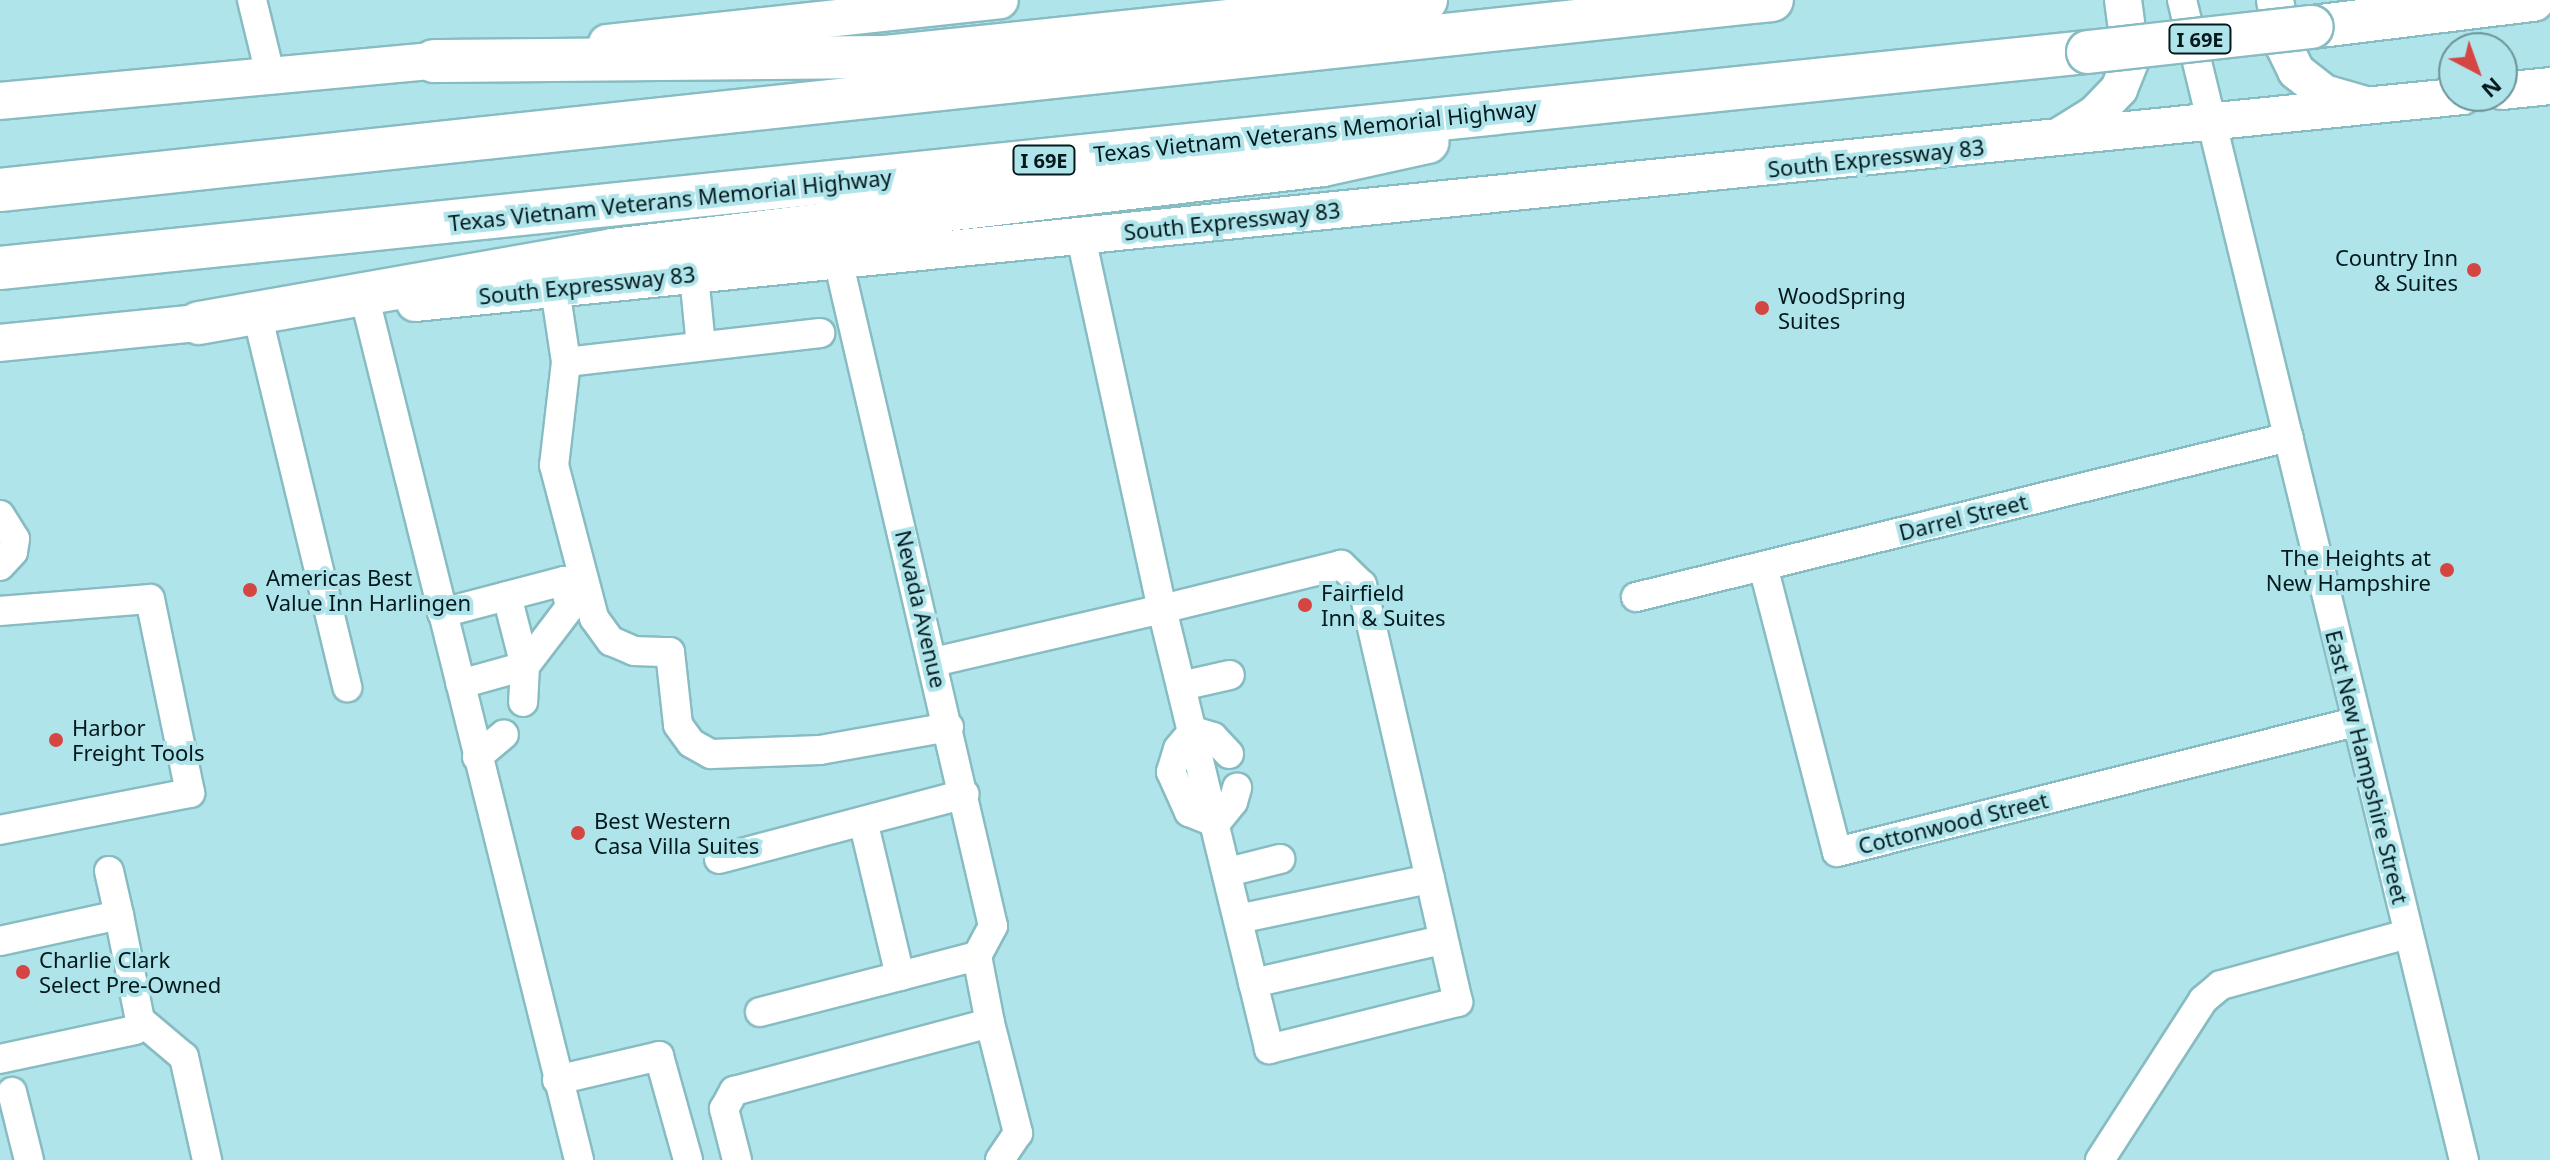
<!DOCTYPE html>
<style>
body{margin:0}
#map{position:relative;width:2550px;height:1160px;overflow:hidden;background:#afe4eb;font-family:"Noto Sans",sans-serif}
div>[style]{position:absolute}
.roads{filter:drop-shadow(2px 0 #87bcc2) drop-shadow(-2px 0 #87bcc2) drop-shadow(0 2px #87bcc2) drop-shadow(0 -2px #87bcc2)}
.minor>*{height:28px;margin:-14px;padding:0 14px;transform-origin:14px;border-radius:14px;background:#fff}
.major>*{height:36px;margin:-18px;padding:0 18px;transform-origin:18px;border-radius:18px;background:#fff}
.highway>*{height:42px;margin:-21px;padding:0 21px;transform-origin:21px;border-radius:21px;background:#fff}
.bridges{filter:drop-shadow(2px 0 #87bcc2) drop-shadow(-2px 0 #87bcc2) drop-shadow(0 2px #87bcc2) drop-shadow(0 -2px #87bcc2)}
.highway-bridge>*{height:42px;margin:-21px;padding:0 21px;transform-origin:21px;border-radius:21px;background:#fff}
.dots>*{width:22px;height:22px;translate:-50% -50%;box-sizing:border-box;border:4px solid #afe4eb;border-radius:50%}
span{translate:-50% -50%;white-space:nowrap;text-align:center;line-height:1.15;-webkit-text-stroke:8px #afe4eb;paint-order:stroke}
.shield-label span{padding:2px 6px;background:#afe4eb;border:2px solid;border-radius:6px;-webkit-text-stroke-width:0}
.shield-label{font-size:20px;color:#04191c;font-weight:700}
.street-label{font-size:22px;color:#04191c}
.poi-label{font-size:22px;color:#04191c}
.right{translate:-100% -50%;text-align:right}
.left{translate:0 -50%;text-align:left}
.north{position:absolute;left:2438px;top:32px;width:80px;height:80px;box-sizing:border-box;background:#afe4eb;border:2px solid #6b9398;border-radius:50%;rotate:139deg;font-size:22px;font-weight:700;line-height:32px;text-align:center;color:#04191c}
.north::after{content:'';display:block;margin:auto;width:28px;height:36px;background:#d54642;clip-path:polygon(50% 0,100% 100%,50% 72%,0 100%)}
</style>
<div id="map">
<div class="roads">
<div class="minor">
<i style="left:252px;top:0;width:80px;rotate:76.3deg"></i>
<i style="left:2182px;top:0;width:1194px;rotate:76.34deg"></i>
<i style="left:838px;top:260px;width:684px;rotate:76.9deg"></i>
<i style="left:993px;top:926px;width:34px;rotate:118deg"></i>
<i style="left:694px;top:275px;width:71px;rotate:84.4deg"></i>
<i style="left:555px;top:289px;width:74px;rotate:81.4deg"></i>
<i style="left:566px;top:362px;width:256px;rotate:-6.5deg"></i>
<i style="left:367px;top:307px;width:879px;rotate:76.04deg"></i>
<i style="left:258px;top:318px;width:380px;rotate:76.4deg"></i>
<i style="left:566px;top:362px;width:104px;rotate:96.6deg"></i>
<i style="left:554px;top:465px;width:158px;rotate:75.3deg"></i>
<i style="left:594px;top:618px;width:29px;rotate:54deg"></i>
<i style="left:611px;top:641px;width:25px;rotate:23deg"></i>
<i style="left:634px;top:651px;width:36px;rotate:2deg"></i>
<i style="left:670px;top:652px;width:73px;rotate:83.7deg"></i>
<i style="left:678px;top:725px;width:22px;rotate:54deg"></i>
<i style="left:691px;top:743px;width:23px;rotate:29deg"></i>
<i style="left:711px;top:754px;width:109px;rotate:-2.1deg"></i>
<i style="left:820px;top:750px;width:131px;rotate:-10.1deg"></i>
<i style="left:0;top:515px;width:28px;rotate:58deg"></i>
<i style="left:15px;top:539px;width:13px;rotate:99deg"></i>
<i style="left:13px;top:552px;width:19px;rotate:133deg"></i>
<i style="left:1763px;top:566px;width:295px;rotate:75.5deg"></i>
<i style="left:1837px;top:852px;width:534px;rotate:-14.09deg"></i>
<i style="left:507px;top:596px;width:72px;rotate:75.6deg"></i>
<i style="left:525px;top:666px;width:36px;rotate:93deg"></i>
<i style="left:1636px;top:597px;width:672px;rotate:-13.77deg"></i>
<i style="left:0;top:611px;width:150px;rotate:-4.6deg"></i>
<i style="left:150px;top:599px;width:198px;rotate:78.3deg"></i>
<i style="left:190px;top:793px;width:194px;rotate:169deg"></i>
<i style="left:442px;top:613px;width:126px;rotate:-14.7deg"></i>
<i style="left:564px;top:581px;width:27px;rotate:77deg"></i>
<i style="left:570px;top:607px;width:74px;rotate:127.3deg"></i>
<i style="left:525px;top:666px;width:67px;rotate:164.5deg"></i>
<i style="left:934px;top:662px;width:234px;rotate:-13.1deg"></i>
<i style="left:1162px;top:609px;width:382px;rotate:-102.3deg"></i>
<i style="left:1181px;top:686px;width:50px;rotate:-12.7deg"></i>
<i style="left:1229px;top:754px;width:23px;rotate:-133deg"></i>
<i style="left:1213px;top:737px;width:21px;rotate:-163deg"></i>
<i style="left:1193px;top:731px;width:23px;rotate:130deg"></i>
<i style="left:1178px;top:749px;width:24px;rotate:107deg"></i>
<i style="left:1171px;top:772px;width:44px;rotate:65.8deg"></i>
<i style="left:1189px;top:812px;width:29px;rotate:22deg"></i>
<i style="left:1216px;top:823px;width:27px;rotate:-51deg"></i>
<i style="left:1233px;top:802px;width:15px;rotate:-74deg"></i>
<i style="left:477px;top:757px;width:35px;rotate:-40deg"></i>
<i style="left:719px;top:859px;width:254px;rotate:-14.8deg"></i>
<i style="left:109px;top:871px;width:45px;rotate:77.2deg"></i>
<i style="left:1228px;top:872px;width:54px;rotate:-14deg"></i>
<i style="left:1238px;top:919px;width:196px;rotate:-11.8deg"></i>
<i style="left:1430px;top:879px;width:302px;rotate:-103deg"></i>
<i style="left:1362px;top:585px;width:29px;rotate:-136deg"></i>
<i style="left:1341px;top:565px;width:184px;rotate:166.2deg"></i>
<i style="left:1162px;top:609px;width:453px;rotate:76.3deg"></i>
<i style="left:1269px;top:1049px;width:195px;rotate:-14deg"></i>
<i style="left:1458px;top:1002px;width:126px;rotate:-102.8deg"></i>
<i style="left:0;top:941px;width:122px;rotate:-12.3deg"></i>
<i style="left:119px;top:915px;width:107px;rotate:78.7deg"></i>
<i style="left:140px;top:1020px;width:11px;rotate:117deg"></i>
<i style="left:135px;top:1030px;width:138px;rotate:167.9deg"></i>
<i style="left:977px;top:956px;width:68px;rotate:79deg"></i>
<i style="left:900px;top:976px;width:80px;rotate:-14.6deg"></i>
<i style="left:1253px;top:983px;width:195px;rotate:-12.8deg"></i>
<i style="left:760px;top:1012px;width:145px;rotate:-14.4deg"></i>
<i style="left:900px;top:976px;width:159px;rotate:-103.4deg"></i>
<i style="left:140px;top:1020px;width:57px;rotate:40.1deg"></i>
<i style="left:184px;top:1057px;width:106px;rotate:77.4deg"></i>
<i style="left:557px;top:1080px;width:105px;rotate:-13.2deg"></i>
<i style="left:659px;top:1056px;width:108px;rotate:74.4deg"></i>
<i style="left:12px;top:1092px;width:70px;rotate:76deg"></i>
<i style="left:737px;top:1160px;width:53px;rotate:-104.3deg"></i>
<i style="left:724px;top:1109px;width:21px;rotate:-61deg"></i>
<i style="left:734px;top:1091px;width:265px;rotate:-14.9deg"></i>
<i style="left:990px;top:1023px;width:114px;rotate:75.7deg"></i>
<i style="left:1018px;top:1133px;width:32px;rotate:124deg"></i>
<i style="left:2100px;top:1160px;width:190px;rotate:-57.2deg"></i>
<i style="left:2203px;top:1000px;width:23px;rotate:-40deg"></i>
<i style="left:2221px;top:985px;width:193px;rotate:-15.3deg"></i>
</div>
<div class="major">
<i style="left:2275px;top:0;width:45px;rotate:79.7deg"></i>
<i style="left:2283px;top:44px;width:30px;rotate:64deg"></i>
<i style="left:2296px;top:71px;width:36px;rotate:38deg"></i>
<i style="left:2324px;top:93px;width:40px;rotate:16deg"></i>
<i style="left:607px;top:43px;width:395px;rotate:-6.2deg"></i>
<i style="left:2502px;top:91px;width:48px;rotate:-5.9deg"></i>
<i style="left:0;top:101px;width:462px;rotate:-5.3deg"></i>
<i style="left:2058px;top:137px;width:44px;rotate:-31.9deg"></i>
<i style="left:2095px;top:114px;width:35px;rotate:-46deg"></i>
<i style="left:2119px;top:89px;width:32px;rotate:-68deg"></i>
<i style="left:2131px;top:59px;width:60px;rotate:-97.7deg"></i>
<i style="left:415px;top:303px;width:2058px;rotate:-5.77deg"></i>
<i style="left:0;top:343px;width:229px;rotate:-5.8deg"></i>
</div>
<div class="highway">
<i style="left:2312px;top:27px;width:223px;rotate:-7deg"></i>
<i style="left:434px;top:61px;width:452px;rotate:-0.5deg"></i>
<i style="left:886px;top:57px;width:543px;rotate:-6.03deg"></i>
<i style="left:0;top:190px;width:1782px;rotate:-6.12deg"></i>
<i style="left:0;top:268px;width:2099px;rotate:-5.91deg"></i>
<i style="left:199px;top:323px;width:419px;rotate:-10deg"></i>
<i style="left:612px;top:250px;width:716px;rotate:-6.82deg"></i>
<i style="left:1323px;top:165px;width:107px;rotate:-12.4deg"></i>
</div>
</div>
<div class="bridges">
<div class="highway-bridge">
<i style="left:2088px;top:52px;width:225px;rotate:-6.4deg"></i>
</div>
</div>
<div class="dots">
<i style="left:2474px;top:270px;background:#d54642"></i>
<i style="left:1762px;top:308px;background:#d54642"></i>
<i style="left:2447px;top:570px;background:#d54642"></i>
<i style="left:250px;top:590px;background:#d54642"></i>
<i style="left:1305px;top:605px;background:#d54642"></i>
<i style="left:56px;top:740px;background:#d54642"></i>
<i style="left:578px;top:833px;background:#d54642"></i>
<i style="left:23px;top:972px;background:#d54642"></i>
</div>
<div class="shield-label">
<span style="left:2200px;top:39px">I 69E</span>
<span style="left:1044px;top:160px">I 69E</span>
</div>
<div class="street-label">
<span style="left:1315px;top:131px;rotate:-6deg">Texas Vietnam Veterans Memorial Highway</span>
<span style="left:1876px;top:158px;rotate:-6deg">South Expressway 83</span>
<span style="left:670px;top:200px;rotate:-6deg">Texas Vietnam Veterans Memorial Highway</span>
<span style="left:1232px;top:221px;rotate:-6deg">South Expressway 83</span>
<span style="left:587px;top:285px;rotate:-6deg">South Expressway 83</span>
<span style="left:1963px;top:517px;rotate:-14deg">Darrel Street</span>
<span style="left:921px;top:609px;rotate:77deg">Nevada Avenue</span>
<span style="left:2367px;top:767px;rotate:76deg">East New Hampshire Street</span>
<span style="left:1953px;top:823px;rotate:-14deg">Cottonwood Street</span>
</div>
<div class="poi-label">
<span class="right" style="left:2458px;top:270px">Country Inn<br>&amp; Suites</span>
<span class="left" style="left:1778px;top:308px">WoodSpring<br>Suites</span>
<span class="right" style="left:2431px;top:570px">The Heights at<br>New Hampshire</span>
<span class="left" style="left:266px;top:590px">Americas Best<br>Value Inn Harlingen</span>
<span class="left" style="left:1321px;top:605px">Fairfield<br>Inn &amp; Suites</span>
<span class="left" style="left:72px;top:740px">Harbor<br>Freight Tools</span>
<span class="left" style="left:594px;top:833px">Best Western<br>Casa Villa Suites</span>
<span class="left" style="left:39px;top:972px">Charlie Clark<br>Select Pre-Owned</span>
</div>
<div class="north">N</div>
</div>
